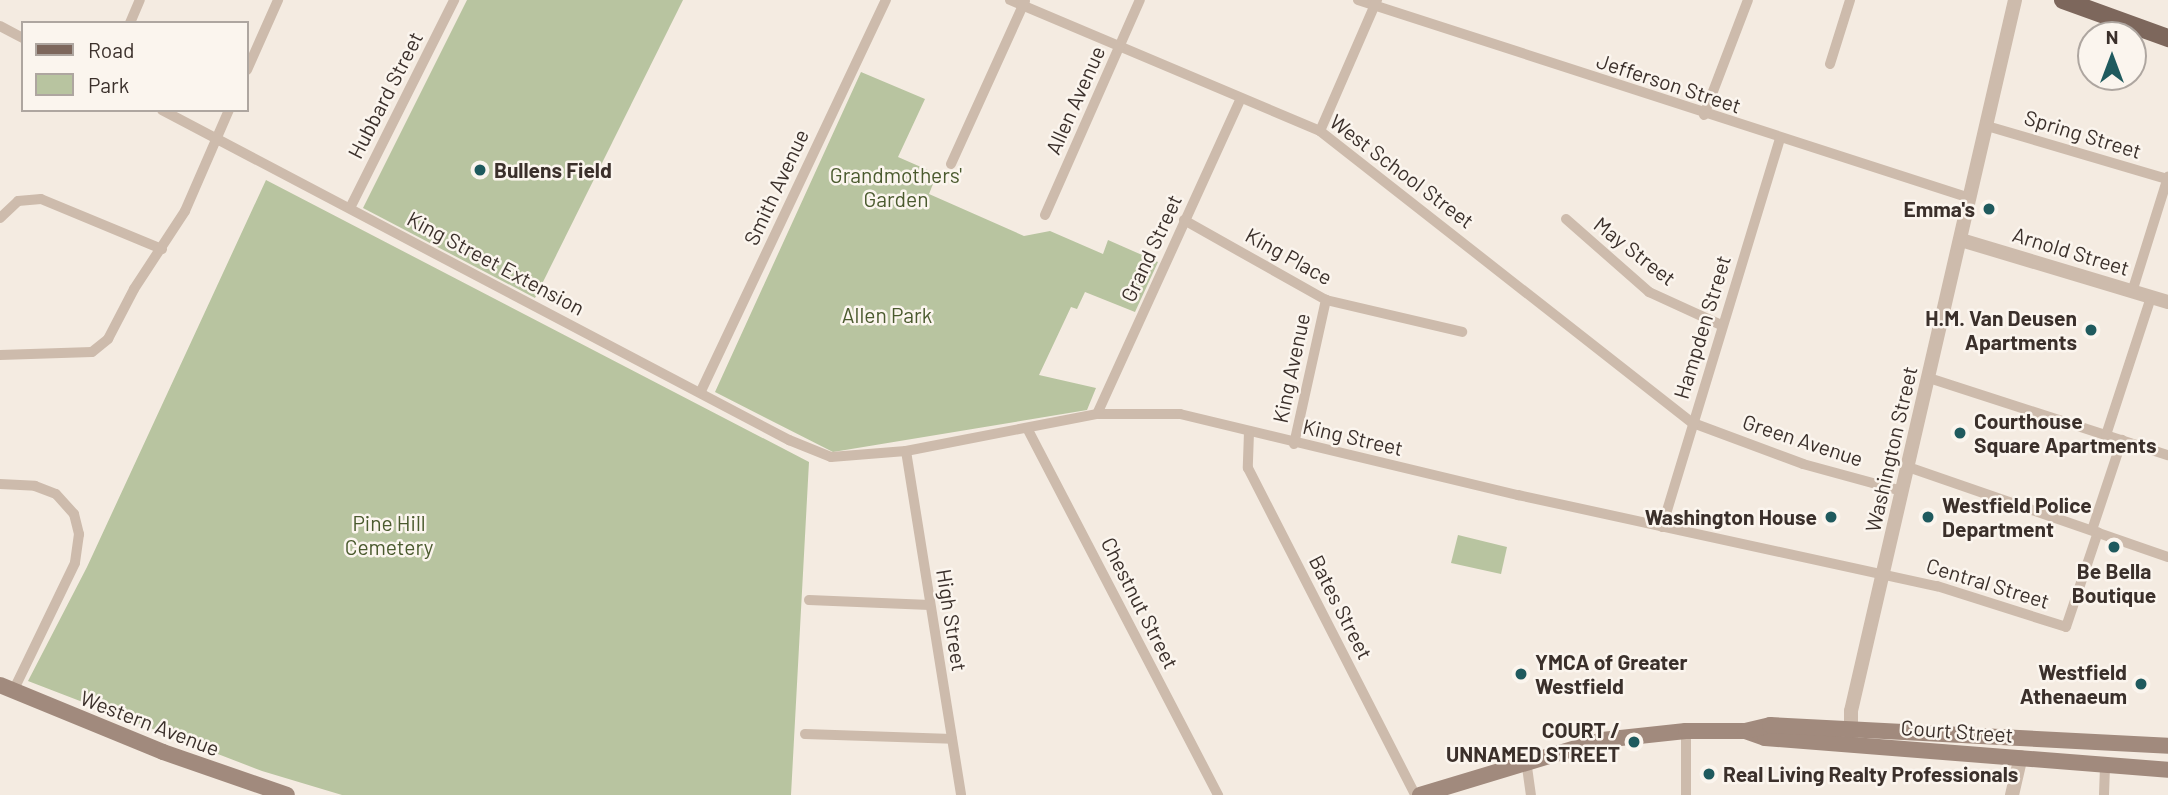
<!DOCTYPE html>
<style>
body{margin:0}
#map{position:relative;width:2168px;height:795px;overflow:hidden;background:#f4ebe1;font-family:Barlow,sans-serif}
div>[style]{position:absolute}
.green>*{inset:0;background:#b8c4a0}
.minor>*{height:10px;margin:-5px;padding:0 5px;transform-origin:5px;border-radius:5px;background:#cdbbac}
.tertiary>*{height:14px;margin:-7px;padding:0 7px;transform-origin:7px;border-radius:7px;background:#cdbbac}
.secondary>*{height:16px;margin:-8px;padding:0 8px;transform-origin:8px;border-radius:8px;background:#a18a7d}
.primary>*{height:18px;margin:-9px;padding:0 9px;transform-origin:9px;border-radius:9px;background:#7d675c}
.dots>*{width:19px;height:19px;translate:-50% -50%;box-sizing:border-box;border:4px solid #fbf5ee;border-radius:50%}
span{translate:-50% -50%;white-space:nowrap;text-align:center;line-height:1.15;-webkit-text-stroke:5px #fbf5ee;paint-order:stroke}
.street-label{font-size:21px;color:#3b302b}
.poi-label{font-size:21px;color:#3b302b;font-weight:700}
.left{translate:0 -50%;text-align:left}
.right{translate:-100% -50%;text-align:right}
.park-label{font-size:21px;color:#4a5a2e}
.legend{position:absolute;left:21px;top:21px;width:228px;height:91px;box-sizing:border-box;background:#fbf5ee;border:2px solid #aea6a0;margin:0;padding:9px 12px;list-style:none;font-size:21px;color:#3b302b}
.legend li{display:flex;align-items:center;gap:14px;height:35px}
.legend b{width:35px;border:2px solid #aea6a0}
.north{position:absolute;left:2077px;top:21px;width:70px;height:70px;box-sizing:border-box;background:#fbf5ee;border:2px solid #aea6a0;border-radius:50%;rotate:0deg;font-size:19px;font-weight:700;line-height:28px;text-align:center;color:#3b302b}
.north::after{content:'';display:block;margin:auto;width:24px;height:32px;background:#1f5a5e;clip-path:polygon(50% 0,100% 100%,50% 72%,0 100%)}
</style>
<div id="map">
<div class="green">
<i style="clip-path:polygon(467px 0,683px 0,535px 298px,363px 208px)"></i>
<i style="clip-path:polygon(861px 72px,925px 99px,898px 157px,937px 174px,929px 194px,1024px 236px,1050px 231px,1103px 254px,1108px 240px,1158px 262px,1135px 312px,1085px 292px,1077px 309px,1071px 307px,1039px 375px,1096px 388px,1087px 410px,833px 452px,715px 392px)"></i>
<i style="clip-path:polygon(266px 180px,809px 462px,791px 795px,342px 795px,262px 771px,28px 681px,87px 567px)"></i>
<i style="clip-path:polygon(1458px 535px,1507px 547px,1501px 574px,1451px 563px)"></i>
</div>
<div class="minor">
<i style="left:1010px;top:0;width:337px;rotate:22.9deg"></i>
<i style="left:1320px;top:131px;width:474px;rotate:38.1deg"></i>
<i style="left:1693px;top:423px;width:117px;rotate:20.4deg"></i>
<i style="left:1803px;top:464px;width:103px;rotate:15.3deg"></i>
<i style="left:1358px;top:0;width:643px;rotate:17.93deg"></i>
<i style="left:130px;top:23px;width:25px;rotate:-67deg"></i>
<i style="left:0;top:26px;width:26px;rotate:28deg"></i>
<i style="left:1830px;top:64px;width:67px;rotate:-72.6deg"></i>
<i style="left:247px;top:70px;width:77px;rotate:-66.1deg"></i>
<i style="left:162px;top:110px;width:709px;rotate:27.76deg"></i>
<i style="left:789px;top:440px;width:45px;rotate:22deg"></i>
<i style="left:831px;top:457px;width:75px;rotate:-4.6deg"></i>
<i style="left:906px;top:451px;width:195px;rotate:-11deg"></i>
<i style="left:1097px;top:414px;width:83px"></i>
<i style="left:1180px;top:414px;width:348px;rotate:13.5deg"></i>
<i style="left:1518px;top:495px;width:429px;rotate:12.3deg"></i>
<i style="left:1937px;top:586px;width:135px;rotate:17.6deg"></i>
<i style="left:2066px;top:627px;width:100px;rotate:-71.4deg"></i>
<i style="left:1704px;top:115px;width:123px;rotate:-69.1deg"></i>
<i style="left:1987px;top:126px;width:188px;rotate:16.4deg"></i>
<i style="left:1320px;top:131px;width:143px;rotate:-66.5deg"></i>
<i style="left:951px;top:164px;width:179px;rotate:-65.6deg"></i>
<i style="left:350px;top:208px;width:233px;rotate:-63.4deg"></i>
<i style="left:1045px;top:215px;width:235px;rotate:-66.2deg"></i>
<i style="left:0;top:218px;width:25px;rotate:-43deg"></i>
<i style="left:18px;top:201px;width:23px;rotate:-5deg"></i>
<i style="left:41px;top:199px;width:131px;rotate:22.5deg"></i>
<i style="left:1566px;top:219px;width:111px;rotate:41.3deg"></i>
<i style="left:1649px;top:292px;width:79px;rotate:24.6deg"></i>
<i style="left:1184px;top:220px;width:163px;rotate:29.4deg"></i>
<i style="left:1326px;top:300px;width:140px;rotate:13.2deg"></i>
<i style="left:2132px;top:292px;width:121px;rotate:-72.6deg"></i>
<i style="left:0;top:355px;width:92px;rotate:-1.9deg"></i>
<i style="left:92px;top:352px;width:21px;rotate:-39deg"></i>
<i style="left:108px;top:339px;width:56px;rotate:-62.5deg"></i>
<i style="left:134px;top:289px;width:93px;rotate:-56.8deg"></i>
<i style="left:185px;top:211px;width:110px;rotate:-66.5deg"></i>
<i style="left:1929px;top:378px;width:251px;rotate:17.9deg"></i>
<i style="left:701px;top:391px;width:433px;rotate:-64.7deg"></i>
<i style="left:1097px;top:414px;width:347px;rotate:-65.5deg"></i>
<i style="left:1027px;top:428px;width:414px;rotate:62.5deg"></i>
<i style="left:1249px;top:432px;width:36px;rotate:92deg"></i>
<i style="left:1248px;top:468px;width:367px;rotate:62.9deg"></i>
<i style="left:2106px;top:435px;width:145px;rotate:-71.9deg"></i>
<i style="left:1294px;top:444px;width:148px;rotate:-77.5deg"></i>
<i style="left:906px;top:451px;width:348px;rotate:80.9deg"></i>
<i style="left:1908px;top:467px;width:275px;rotate:19.1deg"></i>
<i style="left:0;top:484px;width:35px;rotate:3deg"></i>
<i style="left:35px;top:486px;width:22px;rotate:21deg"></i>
<i style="left:56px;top:494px;width:27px;rotate:48deg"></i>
<i style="left:74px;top:514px;width:21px;rotate:76deg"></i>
<i style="left:79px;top:534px;width:29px;rotate:98deg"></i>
<i style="left:75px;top:563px;width:142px;rotate:115.8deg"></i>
<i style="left:1662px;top:527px;width:406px;rotate:-73.1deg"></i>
<i style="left:2092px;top:530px;width:95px;rotate:-71.6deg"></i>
<i style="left:809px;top:600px;width:121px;rotate:2.4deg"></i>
<i style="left:1686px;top:731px;width:64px;rotate:90deg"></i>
<i style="left:805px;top:734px;width:147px;rotate:1.9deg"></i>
<i style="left:1526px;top:760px;width:35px;rotate:82deg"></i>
<i style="left:2104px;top:795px;width:32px;rotate:-88deg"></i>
</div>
<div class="tertiary">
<i style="left:1961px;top:240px;width:216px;rotate:16.7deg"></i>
<i style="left:1851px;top:739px;width:28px;rotate:-90deg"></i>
<i style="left:1851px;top:711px;width:730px;rotate:-77.01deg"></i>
<i style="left:2012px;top:795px;width:39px;rotate:-77deg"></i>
</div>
<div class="secondary">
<i style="left:0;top:685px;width:176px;rotate:22.3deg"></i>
<i style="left:163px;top:752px;width:131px;rotate:19.1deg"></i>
<i style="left:1745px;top:731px;width:21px;rotate:19deg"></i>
<i style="left:1765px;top:738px;width:404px;rotate:4.5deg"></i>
<i style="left:1420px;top:795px;width:190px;rotate:-16.8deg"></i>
<i style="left:1602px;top:740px;width:84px;rotate:-6.1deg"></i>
<i style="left:1686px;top:731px;width:59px"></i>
<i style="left:1745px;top:731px;width:26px;rotate:-13deg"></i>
<i style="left:1770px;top:725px;width:399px;rotate:3deg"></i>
</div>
<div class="primary">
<i style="left:2063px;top:0;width:112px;rotate:19.9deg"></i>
</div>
<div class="dots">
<i style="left:480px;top:170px;background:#1f5a5e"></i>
<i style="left:1989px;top:209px;background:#1f5a5e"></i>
<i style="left:2091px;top:330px;background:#1f5a5e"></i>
<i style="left:1960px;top:433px;background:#1f5a5e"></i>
<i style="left:1831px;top:517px;background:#1f5a5e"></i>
<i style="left:1928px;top:517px;background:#1f5a5e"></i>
<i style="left:2114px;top:547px;background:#1f5a5e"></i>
<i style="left:1521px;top:674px;background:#1f5a5e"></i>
<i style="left:2141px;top:684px;background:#1f5a5e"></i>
<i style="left:1634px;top:742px;background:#1f5a5e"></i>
<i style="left:1709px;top:774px;background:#1f5a5e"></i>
</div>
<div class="street-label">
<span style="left:1669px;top:83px;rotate:18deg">Jefferson Street</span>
<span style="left:385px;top:95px;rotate:-63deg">Hubbard Street</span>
<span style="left:1075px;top:100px;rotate:-66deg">Allen Avenue</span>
<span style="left:2083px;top:134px;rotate:17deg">Spring Street</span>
<span style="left:1402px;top:171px;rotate:37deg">West School Street</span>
<span style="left:776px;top:187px;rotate:-65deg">Smith Avenue</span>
<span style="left:1151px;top:248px;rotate:-65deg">Grand Street</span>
<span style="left:1635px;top:251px;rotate:38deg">May Street</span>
<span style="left:2071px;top:251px;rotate:17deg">Arnold Street</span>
<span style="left:1289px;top:256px;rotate:29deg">King Place</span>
<span style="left:496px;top:263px;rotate:28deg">King Street Extension</span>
<span style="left:1702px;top:327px;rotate:-73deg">Hampden Street</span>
<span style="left:1291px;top:368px;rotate:-78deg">King Avenue</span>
<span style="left:1353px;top:437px;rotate:13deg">King Street</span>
<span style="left:1803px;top:440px;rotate:18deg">Green Avenue</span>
<span style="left:1891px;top:449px;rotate:-77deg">Washington Street</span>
<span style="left:1988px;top:583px;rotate:17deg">Central Street</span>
<span style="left:1140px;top:603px;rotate:63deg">Chestnut Street</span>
<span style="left:1341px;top:607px;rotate:63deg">Bates Street</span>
<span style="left:952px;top:620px;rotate:81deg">High Street</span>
<span style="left:150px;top:723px;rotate:21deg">Western Avenue</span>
<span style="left:1957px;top:731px;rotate:4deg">Court Street</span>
</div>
<div class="poi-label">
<span class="left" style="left:494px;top:170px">Bullens Field</span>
<span class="right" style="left:1975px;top:209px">Emma's</span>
<span class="right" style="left:2077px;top:330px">H.M. Van Deusen<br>Apartments</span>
<span class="left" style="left:1974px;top:433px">Courthouse<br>Square Apartments</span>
<span class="left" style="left:1942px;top:517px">Westfield Police<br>Department</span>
<span class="right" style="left:1817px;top:517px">Washington House</span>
<span style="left:2114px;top:583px">Be Bella<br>Boutique</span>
<span class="left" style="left:1535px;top:674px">YMCA of Greater<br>Westfield</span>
<span class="right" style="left:2127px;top:684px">Westfield<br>Athenaeum</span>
<span class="right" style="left:1620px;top:742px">COURT /<br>UNNAMED STREET</span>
<span class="left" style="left:1723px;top:774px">Real Living Realty Professionals</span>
</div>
<div class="park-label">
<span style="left:896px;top:187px">Grandmothers'<br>Garden</span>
<span style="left:887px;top:315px">Allen Park</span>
<span style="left:389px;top:535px">Pine Hill<br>Cemetery</span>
</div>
<ul class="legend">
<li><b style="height:9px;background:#7d675c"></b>Road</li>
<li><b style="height:19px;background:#b8c4a0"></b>Park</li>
</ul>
<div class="north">N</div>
</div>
